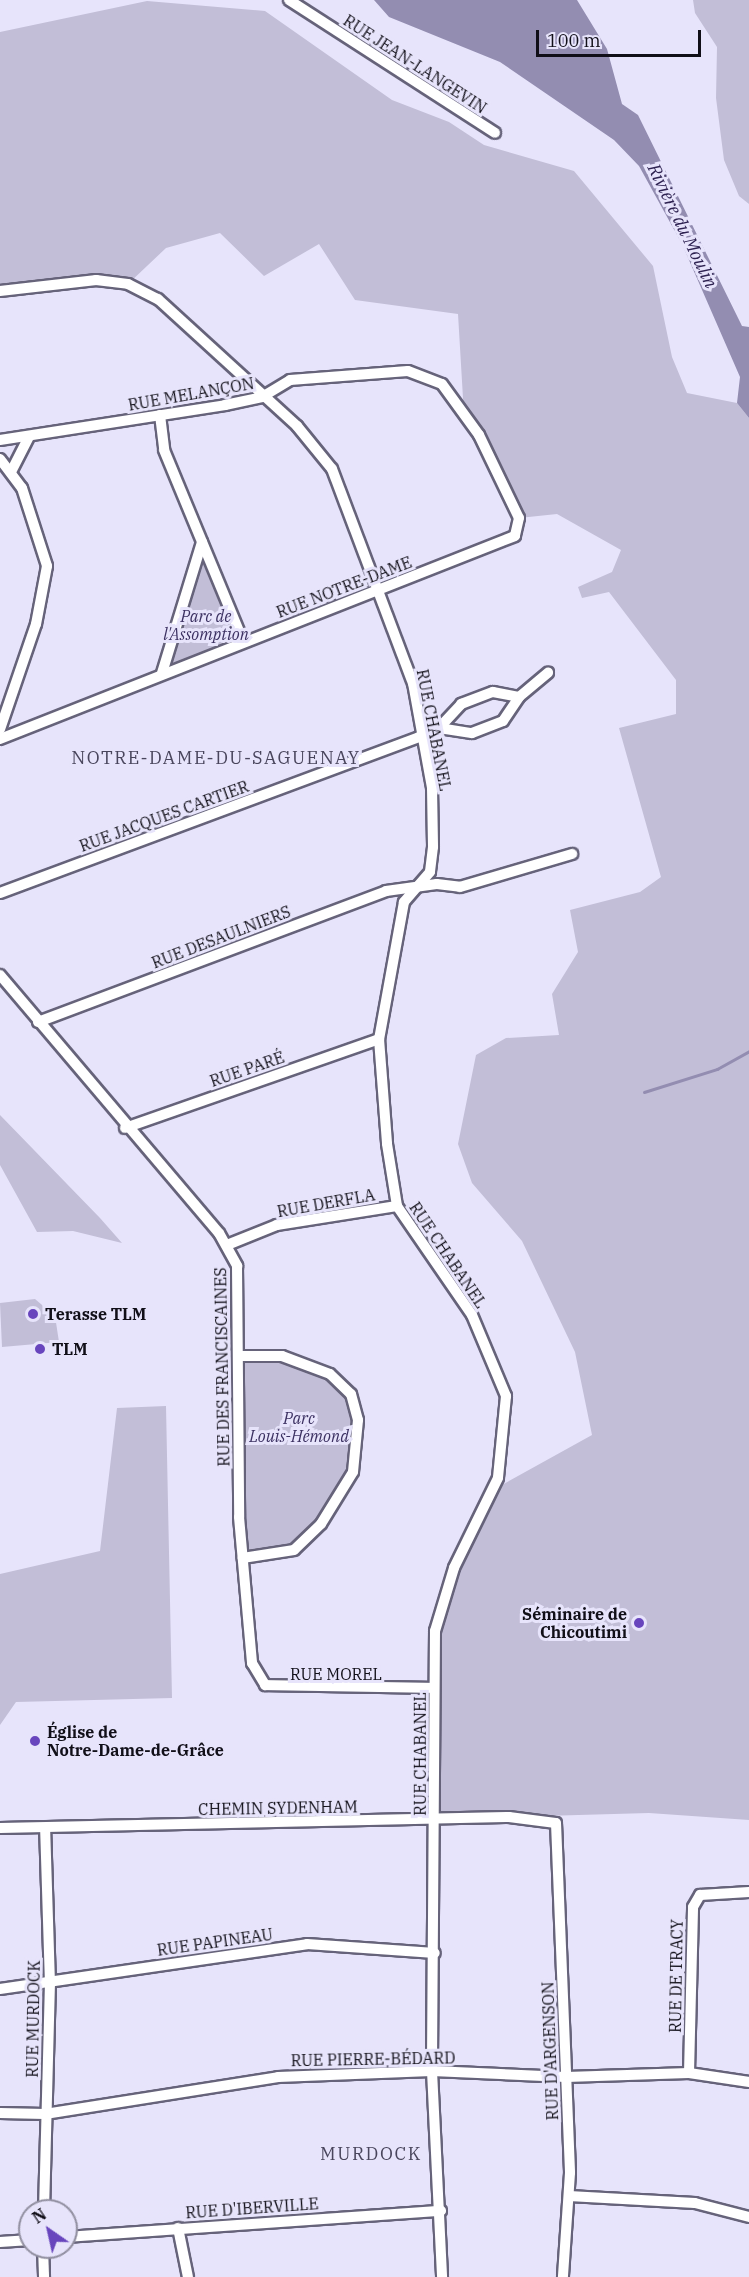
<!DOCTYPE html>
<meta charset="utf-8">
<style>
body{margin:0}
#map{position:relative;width:749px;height:2277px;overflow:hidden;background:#e7e4fb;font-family:"IBM Plex Serif",serif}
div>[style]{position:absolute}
.green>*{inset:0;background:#c2bed7}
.water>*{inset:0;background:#938db1}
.stream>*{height:3px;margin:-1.5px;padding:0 1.5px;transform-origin:1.5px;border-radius:1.5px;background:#938db1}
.roads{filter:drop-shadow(2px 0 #66637a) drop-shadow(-2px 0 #66637a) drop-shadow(0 2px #66637a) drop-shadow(0 -2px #66637a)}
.street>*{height:10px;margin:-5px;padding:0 5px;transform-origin:5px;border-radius:5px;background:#fff}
.dots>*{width:16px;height:16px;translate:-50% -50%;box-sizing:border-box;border:3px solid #e7e4fb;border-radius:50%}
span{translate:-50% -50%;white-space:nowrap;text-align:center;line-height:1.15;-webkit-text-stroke:6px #e7e4fb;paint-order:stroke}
.street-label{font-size:16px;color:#110f18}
.park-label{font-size:16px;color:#3c3162;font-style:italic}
.poi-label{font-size:16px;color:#110f18;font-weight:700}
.left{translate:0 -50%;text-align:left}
.right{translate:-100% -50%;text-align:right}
.water-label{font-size:18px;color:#2e2251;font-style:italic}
.neighbourhood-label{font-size:18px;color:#49455c;letter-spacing:1.5px}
.north{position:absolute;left:18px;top:2199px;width:60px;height:60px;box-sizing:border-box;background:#e7e4fb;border:2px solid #918fa0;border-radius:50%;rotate:326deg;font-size:16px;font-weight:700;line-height:24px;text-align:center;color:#110f18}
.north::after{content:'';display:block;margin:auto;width:21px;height:27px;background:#6845bd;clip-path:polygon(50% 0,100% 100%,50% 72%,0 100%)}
.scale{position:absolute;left:536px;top:30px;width:165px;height:27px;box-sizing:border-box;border:3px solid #110f18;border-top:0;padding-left:8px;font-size:18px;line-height:21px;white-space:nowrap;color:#110f18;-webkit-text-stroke:4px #e7e4fb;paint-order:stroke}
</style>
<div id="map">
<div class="green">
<i style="clip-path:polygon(693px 0,749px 0,749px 204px,739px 196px,724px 160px,716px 98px,717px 47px,695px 13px)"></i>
<i style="clip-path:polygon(147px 1px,265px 11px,392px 100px,449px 122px,484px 145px,574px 171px,653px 266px,672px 357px,687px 393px,737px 403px,749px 418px,749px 1820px,649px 1813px,435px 1819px,435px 1631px,454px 1568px,491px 1491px,592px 1435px,575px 1352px,522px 1241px,472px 1183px,458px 1144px,476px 1055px,506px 1038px,559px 1035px,552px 994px,578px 952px,570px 910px,640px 892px,661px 877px,619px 728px,676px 714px,676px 680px,609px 592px,582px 598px,578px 587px,612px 572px,621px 550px,557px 514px,519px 518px,464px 415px,458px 314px,355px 300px,319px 244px,264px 276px,220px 233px,166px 248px,128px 284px,96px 280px,0 291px,0 32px)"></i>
<i style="clip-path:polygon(202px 542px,243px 641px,162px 673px)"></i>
<i style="clip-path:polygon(0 1115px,100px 1218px,122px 1243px,73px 1231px,37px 1232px,0 1165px)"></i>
<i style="clip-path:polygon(35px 1299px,55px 1316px,59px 1342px,2px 1347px,0 1303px)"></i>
<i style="clip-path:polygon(240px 1356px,306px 1361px,351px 1394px,357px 1446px,343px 1491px,294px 1550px,243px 1558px)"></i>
<i style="clip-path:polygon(166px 1406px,172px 1698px,16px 1702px,0 1725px,0 1574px,100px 1551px,117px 1408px)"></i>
</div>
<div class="water">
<i style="clip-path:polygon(374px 0,577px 0,607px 49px,622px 104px,638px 115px,742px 326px,749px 327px,749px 418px,737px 403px,740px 377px,682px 244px,639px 166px,614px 140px,500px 62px,389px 17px)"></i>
</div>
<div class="stream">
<i style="left:644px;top:1092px;width:77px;rotate:-17.5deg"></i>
<i style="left:717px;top:1069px;width:37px;rotate:-29deg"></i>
</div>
<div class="roads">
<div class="street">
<i style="left:289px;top:0;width:245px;rotate:32.8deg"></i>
<i style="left:0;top:291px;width:97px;rotate:-6.5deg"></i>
<i style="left:96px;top:280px;width:32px;rotate:7deg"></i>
<i style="left:128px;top:284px;width:34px;rotate:27deg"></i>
<i style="left:158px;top:299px;width:188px;rotate:42.4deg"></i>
<i style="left:297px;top:426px;width:55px;rotate:50.9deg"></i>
<i style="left:332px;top:469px;width:229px;rotate:69.3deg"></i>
<i style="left:413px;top:683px;width:107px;rotate:79.7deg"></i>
<i style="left:432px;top:788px;width:59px;rotate:89deg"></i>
<i style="left:433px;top:847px;width:25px;rotate:97deg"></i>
<i style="left:430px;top:872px;width:40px;rotate:131deg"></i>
<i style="left:404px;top:902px;width:139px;rotate:100.3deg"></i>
<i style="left:379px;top:1039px;width:105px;rotate:85.6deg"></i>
<i style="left:387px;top:1144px;width:63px;rotate:80.8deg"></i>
<i style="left:397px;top:1206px;width:132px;rotate:55.5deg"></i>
<i style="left:472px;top:1315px;width:88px;rotate:67.2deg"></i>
<i style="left:506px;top:1396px;width:82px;rotate:95.6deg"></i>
<i style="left:498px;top:1478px;width:100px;rotate:116.1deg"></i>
<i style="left:454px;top:1568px;width:66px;rotate:106.8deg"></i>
<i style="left:435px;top:1631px;width:440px;rotate:90.4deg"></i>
<i style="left:432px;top:2071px;width:206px;rotate:87.2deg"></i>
<i style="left:160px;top:415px;width:35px;rotate:83deg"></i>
<i style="left:164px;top:450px;width:207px;rotate:67.5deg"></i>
<i style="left:0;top:440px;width:228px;rotate:-8.8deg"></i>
<i style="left:225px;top:405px;width:38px;rotate:-12deg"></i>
<i style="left:262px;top:397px;width:33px;rotate:-31deg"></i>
<i style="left:290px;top:380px;width:118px;rotate:-4.4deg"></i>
<i style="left:408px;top:371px;width:36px;rotate:21deg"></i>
<i style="left:442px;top:384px;width:63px;rotate:54deg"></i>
<i style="left:479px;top:435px;width:92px;rotate:64.3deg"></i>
<i style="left:519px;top:518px;width:18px;rotate:103deg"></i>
<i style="left:515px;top:536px;width:554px;rotate:158.49deg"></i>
<i style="left:0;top:459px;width:36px;rotate:53deg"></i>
<i style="left:22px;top:488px;width:82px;rotate:72.2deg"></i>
<i style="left:47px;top:566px;width:59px;rotate:100.7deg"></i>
<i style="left:36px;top:624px;width:111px;rotate:108.9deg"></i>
<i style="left:12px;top:470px;width:38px;rotate:-63deg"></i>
<i style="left:162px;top:673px;width:137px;rotate:-73deg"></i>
<i style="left:439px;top:728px;width:33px;rotate:9deg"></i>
<i style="left:472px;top:733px;width:33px;rotate:-21deg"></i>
<i style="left:503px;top:721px;width:29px;rotate:-56deg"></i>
<i style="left:519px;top:697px;width:38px;rotate:-40deg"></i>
<i style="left:0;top:893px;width:447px;rotate:-20.4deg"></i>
<i style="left:419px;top:737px;width:22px;rotate:-24deg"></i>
<i style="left:439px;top:728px;width:33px;rotate:-47deg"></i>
<i style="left:461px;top:704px;width:34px;rotate:-21deg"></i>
<i style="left:493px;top:692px;width:26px;rotate:11deg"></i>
<i style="left:0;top:975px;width:338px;rotate:49.7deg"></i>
<i style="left:219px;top:1233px;width:38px;rotate:61deg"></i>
<i style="left:237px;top:1266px;width:251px;rotate:89.5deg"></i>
<i style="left:239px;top:1517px;width:147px;rotate:84.9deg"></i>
<i style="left:252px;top:1663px;width:26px;rotate:59deg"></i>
<i style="left:265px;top:1685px;width:169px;rotate:1deg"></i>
<i style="left:38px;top:1022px;width:372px;rotate:-20.6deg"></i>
<i style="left:386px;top:891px;width:51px;rotate:-7.8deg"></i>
<i style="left:437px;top:884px;width:23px;rotate:7deg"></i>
<i style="left:460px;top:887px;width:117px;rotate:-16.4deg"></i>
<i style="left:125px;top:1128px;width:269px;rotate:-19.3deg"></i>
<i style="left:227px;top:1245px;width:54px;rotate:-21.8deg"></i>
<i style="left:277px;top:1225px;width:121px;rotate:-9deg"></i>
<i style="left:240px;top:1356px;width:42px"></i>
<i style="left:282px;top:1356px;width:51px;rotate:20.6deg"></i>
<i style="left:330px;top:1374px;width:29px;rotate:44deg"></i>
<i style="left:351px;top:1394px;width:27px;rotate:75deg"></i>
<i style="left:358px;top:1420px;width:52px;rotate:95.5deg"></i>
<i style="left:353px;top:1472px;width:61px;rotate:121.6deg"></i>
<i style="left:321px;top:1524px;width:37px;rotate:136deg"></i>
<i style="left:294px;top:1550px;width:52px;rotate:171.1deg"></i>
<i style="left:0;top:1828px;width:509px;rotate:-1.24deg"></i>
<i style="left:509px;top:1817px;width:47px;rotate:7.3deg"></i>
<i style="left:556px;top:1823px;width:350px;rotate:87.7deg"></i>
<i style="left:570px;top:2173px;width:104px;rotate:93.9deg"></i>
<i style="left:0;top:1989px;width:310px;rotate:-8.3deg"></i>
<i style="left:307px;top:1944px;width:128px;rotate:4deg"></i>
<i style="left:689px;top:2073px;width:166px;rotate:-88.6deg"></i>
<i style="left:693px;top:1907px;width:14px;rotate:-60deg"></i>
<i style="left:700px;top:1895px;width:49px;rotate:-3.5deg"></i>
<i style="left:0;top:2113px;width:45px;rotate:1.3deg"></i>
<i style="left:45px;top:2114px;width:236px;rotate:-9deg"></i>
<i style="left:278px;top:2077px;width:154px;rotate:-2.2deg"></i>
<i style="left:432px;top:2071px;width:134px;rotate:2.6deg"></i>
<i style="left:566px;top:2077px;width:123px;rotate:-1.9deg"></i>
<i style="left:689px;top:2073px;width:61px;rotate:8.5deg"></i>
<i style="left:569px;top:2196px;width:126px;rotate:3.2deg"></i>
<i style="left:695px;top:2203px;width:56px;rotate:14.5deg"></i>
<i style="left:44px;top:2211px;width:227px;rotate:-88.5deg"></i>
<i style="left:50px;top:1984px;width:155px;rotate:-91.8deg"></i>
<i style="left:178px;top:2228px;width:50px;rotate:78.5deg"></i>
<i style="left:66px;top:2237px;width:376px;rotate:-4deg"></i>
<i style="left:0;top:2242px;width:30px;rotate:-4deg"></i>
<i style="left:43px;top:2247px;width:30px;rotate:88deg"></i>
</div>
</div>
<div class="dots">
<i style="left:33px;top:1314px;background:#6845bd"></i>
<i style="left:40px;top:1349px;background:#6845bd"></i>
<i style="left:639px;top:1623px;background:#6845bd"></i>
<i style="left:35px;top:1741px;background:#6845bd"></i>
</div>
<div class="street-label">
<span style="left:415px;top:64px;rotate:33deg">RUE JEAN-LANGEVIN</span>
<span style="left:191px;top:394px;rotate:-10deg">RUE MELANÇON</span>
<span style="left:344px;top:587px;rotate:-21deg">RUE NOTRE-DAME</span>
<span style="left:434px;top:730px;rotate:79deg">RUE CHABANEL</span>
<span style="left:164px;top:816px;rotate:-20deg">RUE JACQUES CARTIER</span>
<span style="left:221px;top:937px;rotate:-21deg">RUE DESAULNIERS</span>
<span style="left:247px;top:1069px;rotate:-19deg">RUE PARÉ</span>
<span style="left:326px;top:1203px;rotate:-10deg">RUE DERFLA</span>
<span style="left:448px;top:1255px;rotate:56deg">RUE CHABANEL</span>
<span style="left:222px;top:1367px;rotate:-91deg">RUE DES FRANCISCAINES</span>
<span style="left:336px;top:1674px">RUE MOREL</span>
<span style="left:420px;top:1754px;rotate:-90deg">RUE CHABANEL</span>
<span style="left:278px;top:1808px;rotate:-1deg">CHEMIN SYDENHAM</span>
<span style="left:215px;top:1942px;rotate:-8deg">RUE PAPINEAU</span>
<span style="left:676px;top:1976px;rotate:-89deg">RUE DE TRACY</span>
<span style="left:33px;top:2019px;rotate:-89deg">RUE MURDOCK</span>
<span style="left:550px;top:2051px;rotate:-92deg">RUE D'ARGENSON</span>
<span style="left:373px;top:2059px;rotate:-1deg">RUE PIERRE-BÉDARD</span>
<span style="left:252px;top:2208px;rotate:-4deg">RUE D'IBERVILLE</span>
</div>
<div class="park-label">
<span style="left:206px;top:625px">Parc de<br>l'Assomption</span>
<span style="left:299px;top:1427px">Parc<br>Louis-Hémond</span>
</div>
<div class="poi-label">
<span class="left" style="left:45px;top:1314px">Terasse TLM</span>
<span class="left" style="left:52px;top:1349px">TLM</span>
<span class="right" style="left:627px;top:1623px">Séminaire de<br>Chicoutimi</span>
<span class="left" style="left:47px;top:1741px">Église de<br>Notre-Dame-de-Grâce</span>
</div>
<div class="water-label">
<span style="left:682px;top:226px;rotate:64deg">Rivière du Moulin</span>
</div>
<div class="neighbourhood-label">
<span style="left:216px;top:758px">NOTRE-DAME-DU-SAGUENAY</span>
<span style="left:371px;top:2154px">MURDOCK</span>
</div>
<div class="north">N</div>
<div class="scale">100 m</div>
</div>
